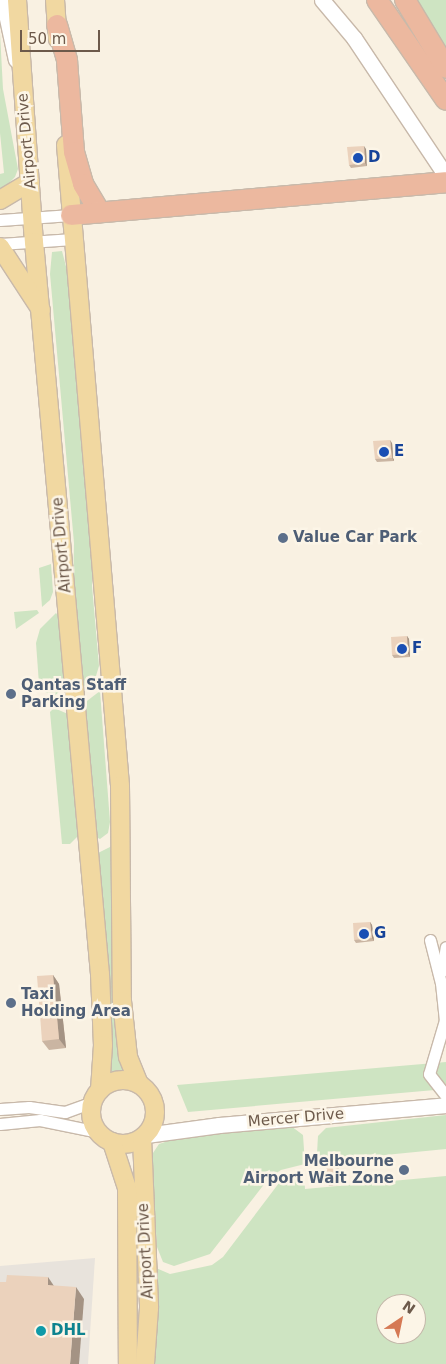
<!DOCTYPE html>
<html>
<head>
<meta charset="utf-8">
<style>
	body { margin:0 }
	#map { position:relative; width:446px; height:1364px; overflow:hidden; background:#f9f1e2; font-family:"DejaVu Sans",sans-serif }
	div>[style] { position:absolute }
	.industrial>* { inset:0; background:#e8e3dc }
	.green>* { inset:0; background:#cee4c2 }
	.roads { filter:drop-shadow(1px 0 #c8b9aa) drop-shadow(-1px 0 #c8b9aa) drop-shadow(0 1px #c8b9aa) drop-shadow(0 -1px #c8b9aa) }
	.street>* { height:11px; margin:-5.5px; padding:0 5.5px; transform-origin:5.5px; border-radius:5.5px; background:#fff }
	.secondary>* { height:15px; margin:-7.5px; padding:0 7.5px; transform-origin:7.5px; border-radius:7.5px; background:#fff }
	.primary>* { height:18px; margin:-9px; padding:0 9px; transform-origin:9px; border-radius:9px; background:#f1d8a1 }
	.primary>.ring { margin:-9px; padding:0; box-sizing:content-box; background:none; border:18px solid #f1d8a1; border-radius:50% }
	.highway>* { height:20px; margin:-10px; padding:0 10px; transform-origin:10px; border-radius:10px; background:#ecb89f }
	.wall>* { inset:0; background:#cab5a2 }
	.shaded-wall>* { inset:0; background:#a49384 }
	.building>* { inset:0; background:#ebd2bc }
	.dots>* { width:14px; height:14px; translate:-50% -50%; box-sizing:border-box; border:2px solid #fcf5e7; border-radius:50% }
	span { translate:-50% -50%; white-space:nowrap; text-align:center; line-height:1.15; -webkit-text-stroke:5px #fcf5e7; paint-order:stroke }
	.street-label { font-size:15px; color:#6d5a4b }
	.transit-label { font-size:15px; color:#164399; font-weight:700 }
	.left { translate:0 -50%; text-align:left }
	.service-label { font-size:15px; color:#4e5e75; font-weight:700 }
	.right { translate:-100% -50%; text-align:right }
	.culture-label { font-size:15px; color:#0d838f; font-weight:700 }
	.north { position:absolute; left:376px; top:1294px; width:50px; height:50px; box-sizing:border-box; background:#fcf5e7; border:1px solid #c3b7a9; border-radius:50%; rotate:34deg; font-size:14px; font-weight:700; line-height:20px; text-align:center; color:#6d5a4b }
	.north::after { content:''; display:block; margin:auto; width:18px; height:22px; background:#d57954; clip-path:polygon(50% 0,100% 100%,50% 72%,0 100%) }
	.scale { position:absolute; left:20px; top:30px; width:80px; height:22px; box-sizing:border-box; border:2px solid #6d5a4b; border-top:0; padding-left:6px; font-size:15px; line-height:18px; white-space:nowrap; color:#6d5a4b; -webkit-text-stroke:4px #fcf5e7; paint-order:stroke }
</style>
</head>
<body>
<div id="map">
	<div class="industrial">
		<div style="clip-path:polygon(95px 1258px,88px 1364px,0 1364px,0 1266px)"></div>
	</div>
	<div class="green">
		<div style="clip-path:polygon(414px 0,446px 0,446px 52px)"></div>
		<div style="clip-path:polygon(0 33px,3px 89px,18px 169px,15px 177px,5px 187px,8px 192px,0 195px,0 174px,4px 173px,0 133px)"></div>
		<div style="clip-path:polygon(62px 251px,69px 278px,93px 556px,92px 586px,99px 666px,96px 676px,86px 687px,80px 683px,73px 601px,74px 543px,50px 274px,52px 252px)"></div>
		<div style="clip-path:polygon(51px 564px,53px 592px,50px 600px,42px 607px,39px 568px)"></div>
		<div style="clip-path:polygon(37px 610px,39px 613px,16px 629px,14px 612px)"></div>
		<div style="clip-path:polygon(56px 613px,63px 622px,67px 686px,54px 696px,43px 691px,39px 684px,36px 643px,40px 629px)"></div>
		<div style="clip-path:polygon(100px 691px,110px 822px,108px 833px,100px 839px,94px 836px,83px 704px)"></div>
		<div style="clip-path:polygon(54px 708px,68px 714px,80px 834px,70px 844px,62px 844px,50px 712px)"></div>
		<div style="clip-path:polygon(112px 846px,125px 1070px,124px 1072px,109px 1071px,98px 853px)"></div>
		<div style="clip-path:polygon(446px 1062px,446px 1089px,188px 1112px,177px 1085px)"></div>
		<div style="clip-path:polygon(446px 1115px,446px 1149px,324px 1161px,317px 1153px,318px 1136px,326px 1128px)"></div>
		<div style="clip-path:polygon(291px 1126px,303px 1135px,305px 1164px,281px 1170px,269px 1178px,210px 1254px,174px 1266px,163px 1262px,157px 1247px,151px 1156px,159px 1144px,186px 1135px)"></div>
		<div style="clip-path:polygon(evenodd,304px 1173px,305px 1189px,446px 1176px,446px 1364px,152px 1364px,156px 1268px,170px 1274px,212px 1265px,223px 1257px,279px 1183px,304px 1173px,386px 1304px,416px 1304px,416px 1334px,386px 1334px,386px 1304px)"></div>
	</div>
	<div class="roads">
		<div class="street">
			<div style="left:0;top:220px;width:71px;rotate:-4deg"></div>
			<div style="left:0;top:244px;width:73px;rotate:-3.9deg"></div>
			<div style="left:430px;top:940px;width:44px;rotate:75.7deg"></div>
			<div style="left:441px;top:983px;width:37px;rotate:84deg"></div>
			<div style="left:445px;top:1020px;width:56px;rotate:106.5deg"></div>
			<div style="left:429px;top:1074px;width:28px;rotate:52deg"></div>
			<div style="left:442px;top:971px;width:24px;rotate:-81deg"></div>
			<div style="left:0;top:1109px;width:29px;rotate:-4deg"></div>
			<div style="left:29px;top:1107px;width:36px;rotate:8deg"></div>
			<div style="left:65px;top:1112px;width:29px;rotate:-20deg"></div>
			<div style="left:0;top:1124px;width:40px;rotate:-5.7deg"></div>
			<div style="left:40px;top:1120px;width:59px;rotate:11.7deg"></div>
		</div>
		<div class="secondary">
			<div style="left:3px;top:0;width:61px;rotate:77.8deg"></div>
			<div style="left:322px;top:0;width:50px;rotate:49.9deg"></div>
			<div style="left:354px;top:38px;width:166px;rotate:56.3deg"></div>
			<div style="left:146px;top:1135px;width:74px;rotate:-7.8deg"></div>
			<div style="left:219px;top:1125px;width:228px;rotate:-5deg"></div>
		</div>
		<div class="primary">
			<div style="left:17px;top:0;width:243px;rotate:86deg"></div>
			<div style="left:34px;top:242px;width:735px;rotate:84.85deg"></div>
			<div style="left:100px;top:974px;width:71px;rotate:87.6deg"></div>
			<div style="left:103px;top:1045px;width:45px;rotate:93.8deg"></div>
			<div style="left:55px;top:0;width:39px;rotate:86deg"></div>
			<div style="left:66px;top:145px;width:643px;rotate:85.18deg"></div>
			<div style="left:120px;top:786px;width:215px;rotate:89.5deg"></div>
			<div style="left:122px;top:1001px;width:56px;rotate:83.9deg"></div>
			<div style="left:128px;top:1057px;width:29px;rotate:68deg"></div>
			<div style="left:0;top:200px;width:35px;rotate:-31deg"></div>
			<div style="left:0;top:247px;width:75px;rotate:56.9deg"></div>
			<div class="ring" style="left:91px;top:1080px;width:46px;height:46px"></div>
			<div style="left:142px;top:1138px;width:170px;rotate:87.6deg"></div>
			<div style="left:149px;top:1308px;width:56px;rotate:94.1deg"></div>
			<div style="left:112px;top:1142px;width:48px;rotate:71.9deg"></div>
			<div style="left:127px;top:1188px;width:176px;rotate:89.7deg"></div>
		</div>
		<div class="highway">
			<div style="left:377px;top:0;width:121px;rotate:55.4deg"></div>
			<div style="left:405px;top:0;width:79px;rotate:58.9deg"></div>
			<div style="left:57px;top:25px;width:37px;rotate:74deg"></div>
			<div style="left:67px;top:61px;width:91px;rotate:85.6deg"></div>
			<div style="left:74px;top:152px;width:33px;rotate:74deg"></div>
			<div style="left:83px;top:184px;width:33px;rotate:59deg"></div>
			<div style="left:71px;top:215px;width:376px;rotate:-5deg"></div>
		</div>
	</div>
	<div class="wall">
		<div style="clip-path:polygon(366px 149px,367px 166px,351px 168px,349px 165px)"></div>
		<div style="clip-path:polygon(392px 443px,394px 461px,377px 462px,375px 459px)"></div>
		<div style="clip-path:polygon(407px 636px,409px 639px,410px 657px,394px 658px,392px 655px)"></div>
		<div style="clip-path:polygon(370px 922px,372px 925px,374px 941px,356px 943px,354px 940px)"></div>
		<div style="clip-path:polygon(53px 975px,59px 984px,66px 1048px,49px 1050px,42px 1041px)"></div>
		<div style="clip-path:polygon(338px 1160px,340px 1185px,329px 1186px,327px 1182px)"></div>
	</div>
	<div class="shaded-wall">
		<div style="clip-path:polygon(364px 146px,366px 149px,367px 166px,365px 163px)"></div>
		<div style="clip-path:polygon(390px 440px,392px 443px,394px 461px,392px 458px)"></div>
		<div style="clip-path:polygon(407px 636px,409px 639px,410px 657px,408px 654px)"></div>
		<div style="clip-path:polygon(370px 922px,372px 925px,374px 941px,372px 938px)"></div>
		<div style="clip-path:polygon(53px 975px,59px 984px,66px 1048px,59px 1039px)"></div>
		<div style="clip-path:polygon(335px 1157px,338px 1160px,340px 1185px,338px 1181px)"></div>
		<div style="clip-path:polygon(48px 1277px,56px 1289px,48px 1285px)"></div>
		<div style="clip-path:polygon(76px 1287px,84px 1299px,79px 1364px,70px 1364px)"></div>
	</div>
	<div class="building">
		<div style="clip-path:polygon(364px 146px,365px 163px,349px 165px,347px 147px)"></div>
		<div style="clip-path:polygon(390px 440px,392px 458px,375px 459px,373px 441px)"></div>
		<div style="clip-path:polygon(407px 636px,408px 654px,392px 655px,391px 637px)"></div>
		<div style="clip-path:polygon(370px 922px,372px 938px,354px 940px,353px 923px)"></div>
		<div style="clip-path:polygon(53px 975px,59px 1039px,42px 1041px,37px 976px)"></div>
		<div style="clip-path:polygon(335px 1157px,338px 1181px,327px 1182px,325px 1158px)"></div>
		<div style="clip-path:polygon(7px 1275px,48px 1277px,48px 1285px,76px 1287px,70px 1364px,0 1364px,0 1282px,6px 1282px)"></div>
	</div>
	<div class="dots">
		<div style="left:358px;top:158px;background:#1a4fb4"></div>
		<div style="left:384px;top:452px;background:#1a4fb4"></div>
		<div style="left:283px;top:538px;background:#5c6f8a"></div>
		<div style="left:402px;top:649px;background:#1a4fb4"></div>
		<div style="left:11px;top:694px;background:#5c6f8a"></div>
		<div style="left:364px;top:934px;background:#1a4fb4"></div>
		<div style="left:11px;top:1003px;background:#5c6f8a"></div>
		<div style="left:404px;top:1170px;background:#5c6f8a"></div>
		<div style="left:41px;top:1331px;background:#0f9aa8"></div>
	</div>
	<div class="street-label">
		<span style="left:27px;top:141px;rotate:-95deg">Airport Drive</span>
		<span style="left:62px;top:545px;rotate:-95deg">Airport Drive</span>
		<span style="left:296px;top:1118px;rotate:-5deg">Mercer Drive</span>
		<span style="left:146px;top:1251px;rotate:-93deg">Airport Drive</span>
	</div>
	<div class="transit-label">
		<span class="left" style="left:368px;top:158px">D</span>
		<span class="left" style="left:394px;top:452px">E</span>
		<span class="left" style="left:412px;top:649px">F</span>
		<span class="left" style="left:374px;top:934px">G</span>
	</div>
	<div class="service-label">
		<span class="left" style="left:293px;top:538px">Value Car Park</span>
		<span class="left" style="left:21px;top:694px">Qantas Staff<br>Parking</span>
		<span class="left" style="left:21px;top:1003px">Taxi<br>Holding Area</span>
		<span class="right" style="left:394px;top:1170px">Melbourne<br>Airport Wait Zone</span>
	</div>
	<div class="culture-label">
		<span class="left" style="left:51px;top:1331px">DHL</span>
	</div>
	<div class="north">N</div>
	<div class="scale">50 m</div>
</div>
</body>
</html>
